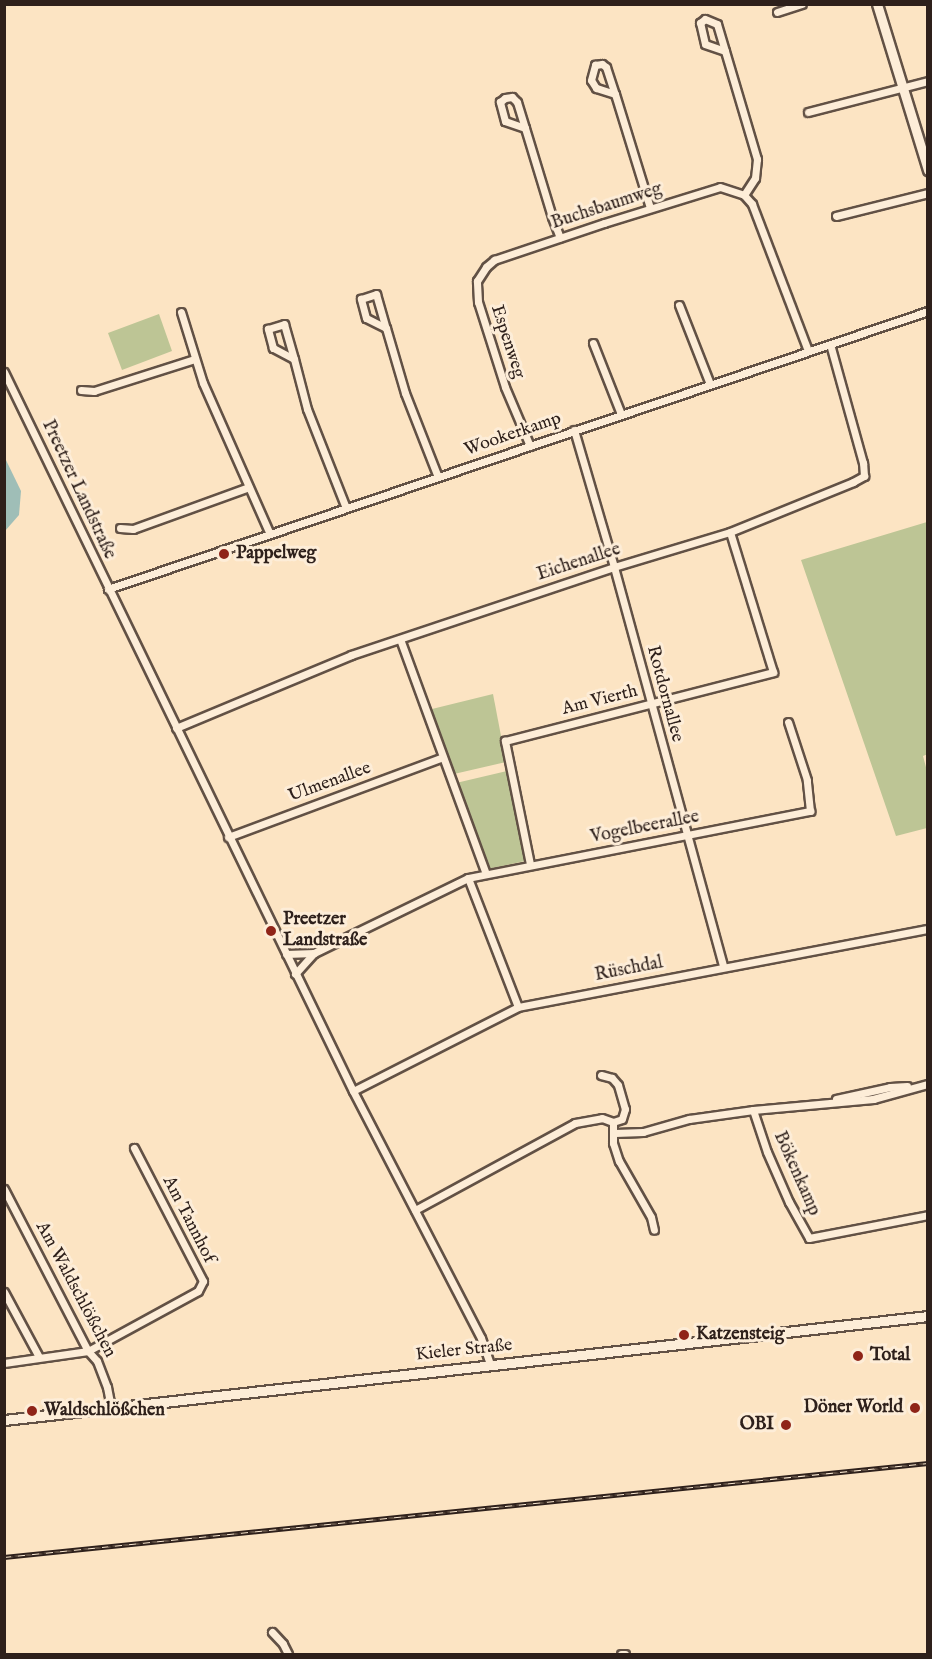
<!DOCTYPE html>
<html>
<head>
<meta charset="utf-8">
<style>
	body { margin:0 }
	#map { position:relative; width:932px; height:1659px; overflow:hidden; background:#fce4c3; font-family:"IM FELL English",serif }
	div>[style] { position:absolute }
	.green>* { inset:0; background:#bdc595 }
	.water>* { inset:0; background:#9fbeb7 }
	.roads { filter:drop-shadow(2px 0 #625145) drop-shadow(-2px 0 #625145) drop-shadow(0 2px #625145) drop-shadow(0 -2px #625145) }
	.street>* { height:7px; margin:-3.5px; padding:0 3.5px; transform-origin:3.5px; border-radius:3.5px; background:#fdedd8 }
	.secondary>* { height:9px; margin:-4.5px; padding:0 4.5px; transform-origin:4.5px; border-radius:4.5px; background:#fdedd8 }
	.rail>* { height:4.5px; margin-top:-2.25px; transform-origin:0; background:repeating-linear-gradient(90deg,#fdedd8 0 7px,#2e201b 0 14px); box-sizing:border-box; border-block:2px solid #2e201b }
	.dots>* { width:16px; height:16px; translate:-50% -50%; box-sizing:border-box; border:3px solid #fdedd8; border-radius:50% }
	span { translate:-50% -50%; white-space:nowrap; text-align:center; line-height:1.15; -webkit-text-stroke:6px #fdedd8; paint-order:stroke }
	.street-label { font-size:18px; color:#2e201b }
	.poi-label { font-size:18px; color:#2e201b; font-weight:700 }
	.left { translate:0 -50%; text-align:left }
	.right { translate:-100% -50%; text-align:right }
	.frame { position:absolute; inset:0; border:6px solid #2e201b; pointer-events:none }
</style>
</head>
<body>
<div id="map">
	<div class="green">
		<div style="clip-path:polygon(159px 314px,172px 351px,122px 370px,108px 333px)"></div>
		<div style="clip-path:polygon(927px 522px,928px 754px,923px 756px,927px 771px,927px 828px,896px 836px,801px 560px)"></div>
		<div style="clip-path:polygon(493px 694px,506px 762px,454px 774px,432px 709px)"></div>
		<div style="clip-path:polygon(507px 771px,525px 861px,488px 869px,456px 783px)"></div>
	</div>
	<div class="water">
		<div style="clip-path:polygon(4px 456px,21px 491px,19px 515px,5px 531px)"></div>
	</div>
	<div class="roads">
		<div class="street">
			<div style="left:777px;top:12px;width:26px;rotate:-18deg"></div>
			<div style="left:725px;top:51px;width:21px;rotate:-161deg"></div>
			<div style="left:705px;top:44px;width:22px;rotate:-103deg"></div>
			<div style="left:700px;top:23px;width:6px;rotate:-39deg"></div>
			<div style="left:705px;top:19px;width:13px;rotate:23deg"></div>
			<div style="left:717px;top:24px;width:141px;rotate:73.5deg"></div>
			<div style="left:757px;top:159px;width:19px;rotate:96deg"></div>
			<div style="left:755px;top:178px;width:20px;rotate:123deg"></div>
			<div style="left:615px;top:94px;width:20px;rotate:-162deg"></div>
			<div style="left:596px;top:88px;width:9px;rotate:-122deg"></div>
			<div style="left:591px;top:80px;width:16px;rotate:-75deg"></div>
			<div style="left:595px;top:65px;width:7px;rotate:-8deg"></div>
			<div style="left:602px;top:64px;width:5px;rotate:37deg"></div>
			<div style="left:606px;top:67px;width:28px;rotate:72deg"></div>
			<div style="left:615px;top:94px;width:119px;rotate:72.9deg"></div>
			<div style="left:808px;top:112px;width:124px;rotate:-14.5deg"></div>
			<div style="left:525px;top:128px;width:21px;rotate:-161deg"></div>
			<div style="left:505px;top:121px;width:20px;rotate:-105deg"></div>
			<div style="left:500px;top:102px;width:6px;rotate:-39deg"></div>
			<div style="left:505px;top:98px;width:7px;rotate:-8deg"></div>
			<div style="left:512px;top:97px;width:7px;rotate:45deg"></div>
			<div style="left:517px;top:102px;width:27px;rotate:73deg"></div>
			<div style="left:525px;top:128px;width:93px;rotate:73.1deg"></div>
			<div style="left:552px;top:217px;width:22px;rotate:69deg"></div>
			<div style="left:836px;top:216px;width:95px;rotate:-14deg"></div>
			<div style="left:679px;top:305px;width:85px;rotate:68.6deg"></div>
			<div style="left:181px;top:312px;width:74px;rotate:72.8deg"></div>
			<div style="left:203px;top:383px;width:165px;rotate:66.1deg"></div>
			<div style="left:386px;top:328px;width:22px;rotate:-153deg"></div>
			<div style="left:366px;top:318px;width:20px;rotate:-105deg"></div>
			<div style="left:361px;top:299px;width:16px;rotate:-18deg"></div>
			<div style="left:376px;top:294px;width:35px;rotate:74deg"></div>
			<div style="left:386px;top:328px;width:68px;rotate:73.7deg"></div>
			<div style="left:405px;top:393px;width:90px;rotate:68.6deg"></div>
			<div style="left:593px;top:343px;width:76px;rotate:68.5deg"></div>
			<div style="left:294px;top:359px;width:24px;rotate:-152deg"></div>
			<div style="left:273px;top:348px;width:20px;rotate:-105deg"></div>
			<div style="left:268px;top:329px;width:17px;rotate:-17deg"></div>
			<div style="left:284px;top:324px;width:36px;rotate:74deg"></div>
			<div style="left:294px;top:359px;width:52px;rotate:75.4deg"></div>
			<div style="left:307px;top:409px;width:106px;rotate:68.5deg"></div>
			<div style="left:4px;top:372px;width:799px;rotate:64.11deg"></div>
			<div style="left:353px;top:1091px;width:278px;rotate:62.6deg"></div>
			<div style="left:481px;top:1338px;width:28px;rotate:71deg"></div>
			<div style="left:81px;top:390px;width:13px;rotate:4deg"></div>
			<div style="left:94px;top:391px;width:106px;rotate:-17.6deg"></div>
			<div style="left:574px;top:430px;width:143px;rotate:73.7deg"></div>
			<div style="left:614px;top:567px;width:414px;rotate:74.7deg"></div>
			<div style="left:530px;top:446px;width:64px;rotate:-113deg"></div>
			<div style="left:505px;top:387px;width:89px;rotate:-107.6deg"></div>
			<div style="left:478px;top:302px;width:21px;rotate:-93deg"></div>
			<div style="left:477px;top:281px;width:17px;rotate:-57deg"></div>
			<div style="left:486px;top:267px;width:11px;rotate:-41deg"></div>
			<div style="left:494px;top:260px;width:116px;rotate:-18.6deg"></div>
			<div style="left:604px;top:223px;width:121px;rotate:-17.2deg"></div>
			<div style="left:720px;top:187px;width:25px;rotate:18deg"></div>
			<div style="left:744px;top:195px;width:12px;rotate:48deg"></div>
			<div style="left:752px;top:204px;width:157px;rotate:69.1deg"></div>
			<div style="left:120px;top:528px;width:13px;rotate:4deg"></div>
			<div style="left:133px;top:529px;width:123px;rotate:-19.9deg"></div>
			<div style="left:108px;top:589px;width:866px;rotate:-18.73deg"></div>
			<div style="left:400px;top:639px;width:250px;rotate:69.9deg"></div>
			<div style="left:176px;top:728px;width:190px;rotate:-22.6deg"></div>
			<div style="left:351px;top:655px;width:277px;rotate:-18.5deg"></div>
			<div style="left:614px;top:567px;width:121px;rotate:-16.8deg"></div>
			<div style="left:730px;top:532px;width:133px;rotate:-22.1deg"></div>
			<div style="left:853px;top:482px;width:13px;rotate:-29deg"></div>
			<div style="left:864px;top:476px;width:13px;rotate:-94deg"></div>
			<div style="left:863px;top:463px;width:123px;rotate:-105.5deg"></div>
			<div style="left:228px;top:837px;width:229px;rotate:-20.4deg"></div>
			<div style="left:530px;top:864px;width:126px;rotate:-101.5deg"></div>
			<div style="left:505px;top:741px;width:277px;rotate:-14.4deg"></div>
			<div style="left:773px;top:672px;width:146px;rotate:-107.1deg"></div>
			<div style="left:468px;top:878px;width:138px;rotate:68.8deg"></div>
			<div style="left:286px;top:954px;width:28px;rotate:-2deg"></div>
			<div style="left:295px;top:974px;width:28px;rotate:-48deg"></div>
			<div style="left:314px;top:953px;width:171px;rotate:-26deg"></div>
			<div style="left:468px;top:878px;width:349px;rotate:-11.1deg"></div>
			<div style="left:810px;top:811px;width:31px;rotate:-96deg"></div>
			<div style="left:807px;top:780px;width:61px;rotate:-108.1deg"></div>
			<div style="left:601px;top:1075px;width:11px;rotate:15deg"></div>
			<div style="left:612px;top:1078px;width:9px;rotate:49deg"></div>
			<div style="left:618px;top:1085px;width:25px;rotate:74deg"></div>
			<div style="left:625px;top:1109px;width:10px;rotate:107deg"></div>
			<div style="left:353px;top:1091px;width:185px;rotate:-27deg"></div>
			<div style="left:518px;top:1007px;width:417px;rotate:-10.8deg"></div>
			<div style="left:836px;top:1099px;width:55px;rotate:-12.5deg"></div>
			<div style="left:890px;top:1087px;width:17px;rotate:-3deg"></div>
			<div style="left:753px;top:1110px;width:44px;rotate:71.6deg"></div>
			<div style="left:767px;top:1152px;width:55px;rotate:66.3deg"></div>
			<div style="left:789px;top:1202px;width:41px;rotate:60.9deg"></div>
			<div style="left:809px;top:1238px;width:121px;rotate:-10.9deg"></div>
			<div style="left:613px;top:1122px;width:21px;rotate:90deg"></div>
			<div style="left:613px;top:1143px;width:19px;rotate:72deg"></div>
			<div style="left:619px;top:1161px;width:64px;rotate:60.3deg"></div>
			<div style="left:651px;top:1217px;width:13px;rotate:77deg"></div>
			<div style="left:615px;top:1133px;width:28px;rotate:-2deg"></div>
			<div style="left:643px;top:1132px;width:48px;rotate:-15.8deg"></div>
			<div style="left:689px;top:1119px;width:65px;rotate:-8deg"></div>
			<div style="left:753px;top:1110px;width:121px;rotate:-5.2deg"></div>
			<div style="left:873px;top:1099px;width:57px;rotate:-15.3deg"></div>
			<div style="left:4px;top:1189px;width:182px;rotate:62.6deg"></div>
			<div style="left:88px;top:1351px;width:13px;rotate:48deg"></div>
			<div style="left:97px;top:1361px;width:28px;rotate:69deg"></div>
			<div style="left:107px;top:1387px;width:21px;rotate:79deg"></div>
			<div style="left:415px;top:1210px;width:182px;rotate:-28.5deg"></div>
			<div style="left:575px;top:1123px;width:27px;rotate:-10deg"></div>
			<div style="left:602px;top:1118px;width:12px;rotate:20deg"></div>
			<div style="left:613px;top:1122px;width:9px;rotate:-18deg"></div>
			<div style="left:4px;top:1292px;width:74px;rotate:61.7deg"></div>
			<div style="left:4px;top:1363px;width:85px;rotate:-8.1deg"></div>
			<div style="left:88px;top:1351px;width:125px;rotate:-28.6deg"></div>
			<div style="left:198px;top:1291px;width:11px;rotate:-63deg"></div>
			<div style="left:203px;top:1281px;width:150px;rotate:-117.4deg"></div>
			<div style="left:272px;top:1632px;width:16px;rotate:47deg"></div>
			<div style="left:283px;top:1644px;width:11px;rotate:63deg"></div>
			<div style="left:621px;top:1654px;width:4px"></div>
		</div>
		<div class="secondary">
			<div style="left:877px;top:4px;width:174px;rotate:72.9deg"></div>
			<div style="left:4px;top:1420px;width:930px;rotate:-6.42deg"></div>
		</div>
	</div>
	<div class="rail">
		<div style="left:4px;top:1557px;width:929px;rotate:-5.81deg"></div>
	</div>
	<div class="dots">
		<div style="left:224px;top:554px;background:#8f2418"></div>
		<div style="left:271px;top:931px;background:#8f2418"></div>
		<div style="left:684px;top:1335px;background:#8f2418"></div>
		<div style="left:858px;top:1356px;background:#8f2418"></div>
		<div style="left:915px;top:1408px;background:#8f2418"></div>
		<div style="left:32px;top:1411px;background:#8f2418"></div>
		<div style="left:786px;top:1425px;background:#8f2418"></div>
	</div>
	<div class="street-label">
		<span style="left:607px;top:207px;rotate:-18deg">Buchsbaumweg</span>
		<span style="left:507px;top:342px;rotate:72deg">Espenweg</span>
		<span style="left:513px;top:435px;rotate:-19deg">Wookerkamp</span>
		<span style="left:78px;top:490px;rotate:65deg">Preetzer Landstraße</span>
		<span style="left:579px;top:563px;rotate:-18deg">Eichenallee</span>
		<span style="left:664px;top:694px;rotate:75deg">Rotdornallee</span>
		<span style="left:600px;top:701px;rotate:-14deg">Am Vierth</span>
		<span style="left:330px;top:783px;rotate:-20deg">Ulmenallee</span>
		<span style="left:645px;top:828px;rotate:-11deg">Vogelbeerallee</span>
		<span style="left:629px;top:970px;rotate:-11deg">Rüschdal</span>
		<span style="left:796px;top:1174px;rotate:66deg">Bökenkamp</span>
		<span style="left:188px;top:1220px;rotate:63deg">Am Tannhof</span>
		<span style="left:75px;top:1290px;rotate:62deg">Am Waldschlößchen</span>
		<span style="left:464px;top:1351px;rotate:-6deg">Kieler Straße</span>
	</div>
	<div class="poi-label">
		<span class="left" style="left:236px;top:554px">Pappelweg</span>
		<span class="left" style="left:283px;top:931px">Preetzer<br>Landstraße</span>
		<span class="left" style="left:696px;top:1335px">Katzensteig</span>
		<span class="left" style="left:870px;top:1356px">Total</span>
		<span class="right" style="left:903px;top:1408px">Döner World</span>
		<span class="left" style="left:44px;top:1411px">Waldschlößchen</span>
		<span class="right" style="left:774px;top:1425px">OBI</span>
	</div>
	<div class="frame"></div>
</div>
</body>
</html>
